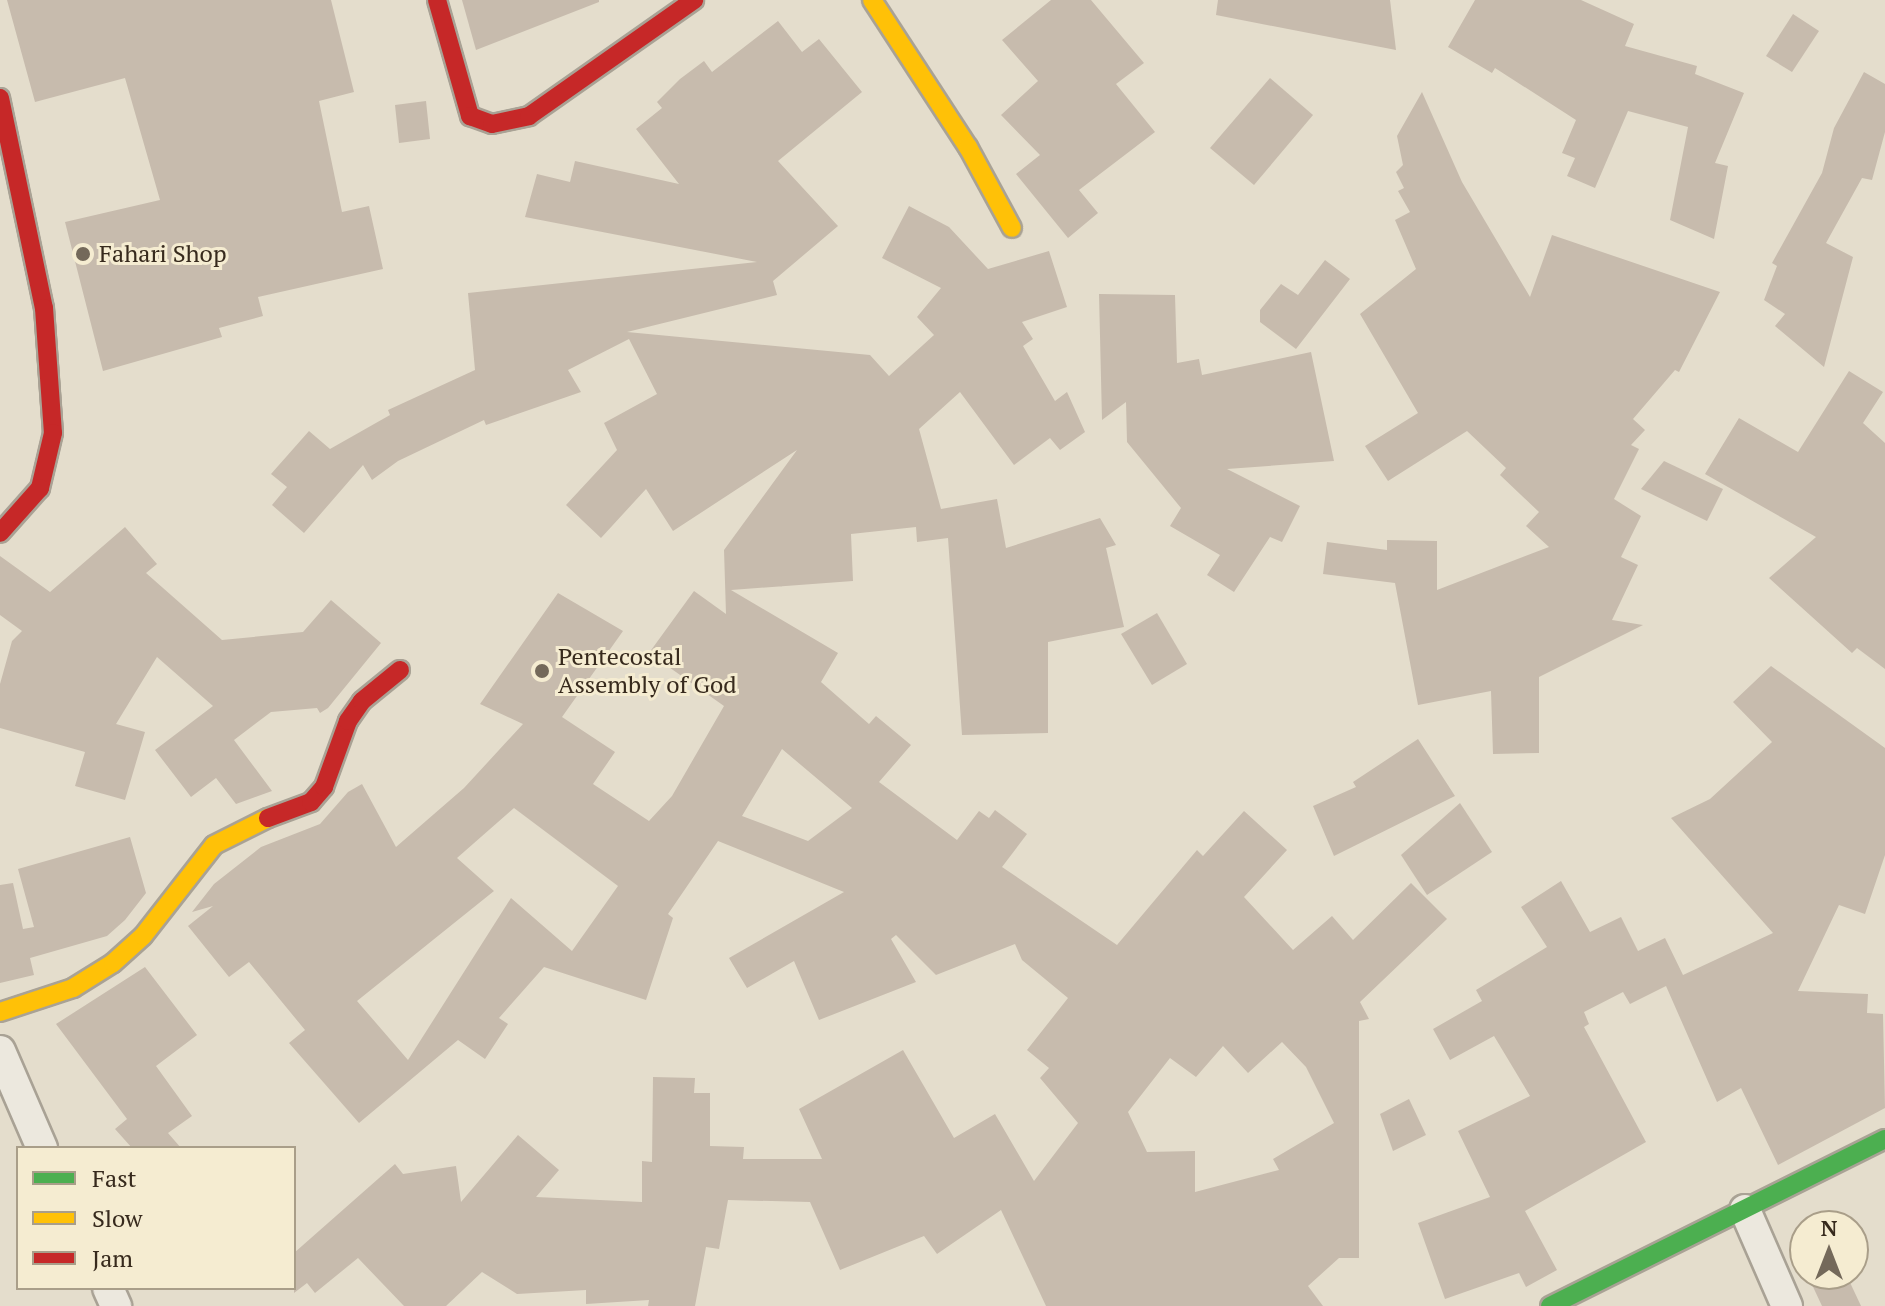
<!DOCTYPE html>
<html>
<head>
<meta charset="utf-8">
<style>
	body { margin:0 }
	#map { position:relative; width:1885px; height:1306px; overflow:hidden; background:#e4ddcc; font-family:"PT Serif",serif }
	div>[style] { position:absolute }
	.building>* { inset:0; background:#c7bbad }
	.roads { filter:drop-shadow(2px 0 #a9a295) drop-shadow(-2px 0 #a9a295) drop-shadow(0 2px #a9a295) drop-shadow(0 -2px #a9a295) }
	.street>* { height:30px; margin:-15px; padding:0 15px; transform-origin:15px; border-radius:15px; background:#ece8de }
	.fast>* { height:18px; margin:-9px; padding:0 9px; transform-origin:9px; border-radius:9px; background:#4caf50 }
	.slow>* { height:18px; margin:-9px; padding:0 9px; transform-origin:9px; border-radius:9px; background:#ffc107 }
	.jam>* { height:18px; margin:-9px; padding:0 9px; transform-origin:9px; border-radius:9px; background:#c62828 }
	.dots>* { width:22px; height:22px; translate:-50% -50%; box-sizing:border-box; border:4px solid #f5ecd1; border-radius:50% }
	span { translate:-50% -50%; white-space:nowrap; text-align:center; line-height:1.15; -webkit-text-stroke:6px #f5ecd1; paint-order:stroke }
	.poi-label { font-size:24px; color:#372a1d }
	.left { translate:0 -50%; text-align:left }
	.legend { position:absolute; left:16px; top:1146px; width:280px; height:144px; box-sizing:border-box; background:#f5ecd1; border:2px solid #a99e89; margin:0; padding:10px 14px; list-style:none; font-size:24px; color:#372a1d }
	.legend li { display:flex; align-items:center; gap:16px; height:40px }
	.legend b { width:40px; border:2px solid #a99e89 }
	.north { position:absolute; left:1789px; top:1210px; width:80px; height:80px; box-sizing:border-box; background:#f5ecd1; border:2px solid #a99e89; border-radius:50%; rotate:0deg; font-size:22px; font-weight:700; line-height:32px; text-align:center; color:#372a1d }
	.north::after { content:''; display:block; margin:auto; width:28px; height:36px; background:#74695a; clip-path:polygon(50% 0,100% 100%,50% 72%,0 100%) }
</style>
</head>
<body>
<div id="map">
	<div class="building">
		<div style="clip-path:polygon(7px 0,331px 0,354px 92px,319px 101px,342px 212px,369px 206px,383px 269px,258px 297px,263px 316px,219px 328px,222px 337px,103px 371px,65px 222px,160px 200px,125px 78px,35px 102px)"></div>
		<div style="clip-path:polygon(462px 0,599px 0,599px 2px,476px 50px)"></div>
		<div style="clip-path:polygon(1051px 0,1091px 0,1144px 63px,1116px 84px,1155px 132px,1079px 190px,1098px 213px,1068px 238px,1016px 174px,1040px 155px,1001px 115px,1038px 81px,1002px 40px)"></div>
		<div style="clip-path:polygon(1218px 0,1390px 0,1396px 50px,1216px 15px)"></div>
		<div style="clip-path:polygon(1475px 0,1581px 0,1634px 24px,1625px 46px,1697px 66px,1695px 74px,1744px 93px,1715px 163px,1728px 166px,1714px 239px,1670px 220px,1688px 127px,1628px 111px,1595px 188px,1567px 176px,1575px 158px,1562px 153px,1576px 120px,1495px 68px,1492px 73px,1448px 47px)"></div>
		<div style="clip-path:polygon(1793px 14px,1819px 31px,1792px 72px,1766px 56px)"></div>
		<div style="clip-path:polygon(evenodd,778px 21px,802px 52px,819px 39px,862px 92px,778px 161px,838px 226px,773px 281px,777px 295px,627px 332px,870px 355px,889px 376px,934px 335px,917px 317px,941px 288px,882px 258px,909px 206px,949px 227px,988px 269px,1049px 251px,1067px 307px,1022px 322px,1033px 339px,1023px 346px,1055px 401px,1067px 392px,1085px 432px,1060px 450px,1050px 438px,1014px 465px,960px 392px,919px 429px,941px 509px,997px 499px,1006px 548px,1100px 518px,1116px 545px,1106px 548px,1124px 627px,1048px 642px,1048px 733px,962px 735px,948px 538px,917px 542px,916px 527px,851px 534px,853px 581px,731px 590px,838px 653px,821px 682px,869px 724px,876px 716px,911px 745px,879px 782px,957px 840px,979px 811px,989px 818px,995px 810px,1027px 834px,1002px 867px,1117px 945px,1197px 850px,1203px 856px,1244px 811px,1287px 850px,1244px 897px,1293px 950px,1332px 916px,1353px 940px,1411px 883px,1447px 919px,1360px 1002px,1369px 1019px,1359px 1021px,1359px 1258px,1339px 1258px,1308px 1286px,1323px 1306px,1046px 1306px,1001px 1210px,937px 1254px,924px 1236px,840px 1270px,810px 1202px,728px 1200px,719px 1249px,706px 1247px,695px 1306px,648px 1306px,649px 1300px,586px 1304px,586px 1290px,517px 1294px,482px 1272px,446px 1306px,404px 1306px,358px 1258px,315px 1293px,307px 1283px,294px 1293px,294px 1253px,395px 1164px,403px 1174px,456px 1166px,461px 1202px,518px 1135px,559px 1170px,536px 1197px,642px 1202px,642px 1161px,652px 1162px,653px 1077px,695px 1078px,694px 1093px,710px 1093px,710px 1146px,744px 1147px,743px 1159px,822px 1159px,799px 1109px,903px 1050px,954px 1138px,995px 1114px,1034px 1181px,1078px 1123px,1040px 1078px,1049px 1068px,1027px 1050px,1068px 998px,1022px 960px,1015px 944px,936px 975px,896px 935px,891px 939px,916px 982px,819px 1020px,794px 961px,747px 988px,729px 958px,844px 892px,718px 841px,668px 914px,673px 918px,646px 1000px,544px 967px,499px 1018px,508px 1024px,485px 1059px,458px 1040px,359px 1123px,289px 1043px,305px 1030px,249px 962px,229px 977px,188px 926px,213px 906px,192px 912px,214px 884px,261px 847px,320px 824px,348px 792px,362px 784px,396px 847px,464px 788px,523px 724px,480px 704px,558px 593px,623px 631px,562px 717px,615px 752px,593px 784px,649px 821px,672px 796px,724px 706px,649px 653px,694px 591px,726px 614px,724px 550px,797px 450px,673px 531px,646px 489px,601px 538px,566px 505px,617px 450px,604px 423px,657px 394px,629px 339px,568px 370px,581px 392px,486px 425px,484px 420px,398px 461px,372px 480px,363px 465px,304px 533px,272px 505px,287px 487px,271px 474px,309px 431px,330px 449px,390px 415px,388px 410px,475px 370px,468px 293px,757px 262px,525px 217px,537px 174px,570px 182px,575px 161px,679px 184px,636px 129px,662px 108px,657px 102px,680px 79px,704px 61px,712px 72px,778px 21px,782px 749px,852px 808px,808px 841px,742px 816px,782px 749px,778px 21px,514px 808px,618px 886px,572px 951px,511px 898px,408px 1060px,357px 1001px,494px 891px,457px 858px,514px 808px,778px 21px,1282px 1042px,1306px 1067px,1334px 1123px,1273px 1159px,1279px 1170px,1195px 1192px,1195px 1151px,1147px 1152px,1128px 1112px,1170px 1058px,1196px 1077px,1223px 1046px,1248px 1073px,1282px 1042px)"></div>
		<div style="clip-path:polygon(1864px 72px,1885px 84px,1885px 132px,1872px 180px,1862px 178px,1826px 243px,1853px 257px,1824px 367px,1775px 326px,1785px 314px,1764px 300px,1777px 266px,1772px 263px,1822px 173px,1834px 128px)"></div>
		<div style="clip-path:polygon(1270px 78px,1313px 115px,1254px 185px,1210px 148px)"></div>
		<div style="clip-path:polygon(1422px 92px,1462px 182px,1530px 297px,1552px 235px,1720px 292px,1679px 372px,1675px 370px,1633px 419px,1645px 430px,1631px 445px,1639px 449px,1614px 499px,1641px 516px,1621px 557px,1638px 565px,1612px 620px,1643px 625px,1539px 677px,1539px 753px,1493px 754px,1491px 691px,1418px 705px,1395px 583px,1323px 574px,1327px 542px,1387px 550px,1387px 540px,1437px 541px,1437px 590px,1549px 547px,1526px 526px,1539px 512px,1500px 475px,1506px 468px,1467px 431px,1388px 481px,1365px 446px,1418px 413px,1360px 314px,1416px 269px,1395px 220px,1410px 212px,1398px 191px,1404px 188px,1396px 172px,1403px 165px,1397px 136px)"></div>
		<div style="clip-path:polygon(426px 101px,430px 139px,399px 143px,395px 105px)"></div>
		<div style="clip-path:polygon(1325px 260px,1350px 279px,1296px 349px,1260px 322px,1260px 310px,1281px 284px,1298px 295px)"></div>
		<div style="clip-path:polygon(1099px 294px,1175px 295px,1177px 363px,1199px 359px,1202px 375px,1311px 352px,1334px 461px,1227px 469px,1300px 506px,1282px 542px,1270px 537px,1234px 592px,1207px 575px,1220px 555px,1170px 526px,1181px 508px,1127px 442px,1126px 402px,1102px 420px)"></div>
		<div style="clip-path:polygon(1849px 371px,1883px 392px,1863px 423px,1885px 443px,1885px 669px,1857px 648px,1852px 653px,1769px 578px,1816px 537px,1705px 474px,1739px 418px,1798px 452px)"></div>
		<div style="clip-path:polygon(1664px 461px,1723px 489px,1707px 521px,1641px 489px)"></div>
		<div style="clip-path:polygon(125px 527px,157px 564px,146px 573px,222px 640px,303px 632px,331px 600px,381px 643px,328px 708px,320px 713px,317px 708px,271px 712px,234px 740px,272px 791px,236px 804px,216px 778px,191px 797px,155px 750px,213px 706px,157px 657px,116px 724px,145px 732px,125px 800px,75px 786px,85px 752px,0 728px,0 684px,12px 641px,22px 631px,0 615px,0 556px,50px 592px)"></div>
		<div style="clip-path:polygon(1157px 613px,1187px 664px,1152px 685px,1121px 634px)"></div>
		<div style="clip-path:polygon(1771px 666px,1885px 748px,1885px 855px,1865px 914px,1839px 905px,1798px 991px,1868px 994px,1867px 1013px,1883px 1014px,1885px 1108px,1778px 1165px,1741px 1088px,1717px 1102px,1666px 986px,1630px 1004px,1623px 992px,1584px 1012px,1589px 1024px,1584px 1027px,1646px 1142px,1525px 1211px,1557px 1270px,1526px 1287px,1519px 1273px,1445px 1299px,1418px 1223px,1490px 1197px,1458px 1131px,1530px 1096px,1494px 1036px,1450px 1060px,1433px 1029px,1482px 1001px,1476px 990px,1547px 947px,1521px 907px,1561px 881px,1590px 932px,1621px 917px,1638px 951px,1665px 938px,1683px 975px,1773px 933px,1671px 818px,1710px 799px,1772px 742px,1733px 702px)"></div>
		<div style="clip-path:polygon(1418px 739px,1455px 796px,1334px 856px,1313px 806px,1356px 787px,1353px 782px)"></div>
		<div style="clip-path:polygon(1460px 803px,1492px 852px,1427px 895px,1401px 855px)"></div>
		<div style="clip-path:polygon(130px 837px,146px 893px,125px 920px,107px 936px,30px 958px,34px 975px,0 983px,0 885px,13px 883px,23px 929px,34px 927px,18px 869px)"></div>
		<div style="clip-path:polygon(145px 967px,197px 1035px,156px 1066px,192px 1116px,168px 1133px,181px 1148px,132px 1148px,115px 1129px,127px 1119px,56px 1024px)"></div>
		<div style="clip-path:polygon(1409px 1099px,1426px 1135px,1393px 1151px,1380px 1114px)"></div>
		<div style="clip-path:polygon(1807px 1274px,1846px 1274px,1861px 1306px,1822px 1306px)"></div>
	</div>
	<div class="roads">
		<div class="street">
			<div style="left:0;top:1051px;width:106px;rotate:66.6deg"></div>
			<div style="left:1745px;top:1210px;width:105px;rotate:66.4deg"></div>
			<div style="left:108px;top:1288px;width:20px;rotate:66deg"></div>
		</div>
		<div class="fast">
			<div style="left:1550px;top:1306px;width:374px;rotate:-26.5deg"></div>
		</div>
		<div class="slow">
			<div style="left:872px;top:0;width:176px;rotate:56.9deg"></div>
			<div style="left:968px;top:147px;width:92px;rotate:61.5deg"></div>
			<div style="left:0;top:1012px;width:77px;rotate:-18.2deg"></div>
			<div style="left:73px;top:988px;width:47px;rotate:-32deg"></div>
			<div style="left:113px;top:963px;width:40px;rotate:-42deg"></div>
			<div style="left:143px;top:936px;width:115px;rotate:-52deg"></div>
			<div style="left:214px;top:845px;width:60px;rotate:-26.6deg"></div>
		</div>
		<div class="jam">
			<div style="left:437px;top:0;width:121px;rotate:74.1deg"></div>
			<div style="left:470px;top:116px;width:23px;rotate:20deg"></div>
			<div style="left:492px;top:124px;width:38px;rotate:-12deg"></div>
			<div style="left:529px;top:116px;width:202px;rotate:-35.1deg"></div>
			<div style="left:0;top:98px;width:215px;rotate:78.2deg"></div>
			<div style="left:44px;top:308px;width:125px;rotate:85.9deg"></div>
			<div style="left:53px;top:433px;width:57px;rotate:103.3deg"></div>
			<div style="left:40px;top:488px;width:60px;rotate:131.6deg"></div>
			<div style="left:268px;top:818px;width:46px;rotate:-20.4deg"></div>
			<div style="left:311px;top:802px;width:20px;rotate:-49deg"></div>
			<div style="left:324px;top:787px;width:70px;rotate:-70deg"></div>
			<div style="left:348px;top:721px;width:24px;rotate:-55deg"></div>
			<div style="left:362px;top:701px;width:49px;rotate:-39.2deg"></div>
		</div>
	</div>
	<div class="dots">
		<div style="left:83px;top:254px;background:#74695a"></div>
		<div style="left:542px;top:671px;background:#74695a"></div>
	</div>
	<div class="poi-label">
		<span class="left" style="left:99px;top:254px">Fahari Shop</span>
		<span class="left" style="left:558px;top:671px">Pentecostal<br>Assembly of God</span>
	</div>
	<ul class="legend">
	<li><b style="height:10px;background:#4caf50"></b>Fast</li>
	<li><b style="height:10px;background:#ffc107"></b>Slow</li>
	<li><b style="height:10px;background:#c62828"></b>Jam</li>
	</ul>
	<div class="north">N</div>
</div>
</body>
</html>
